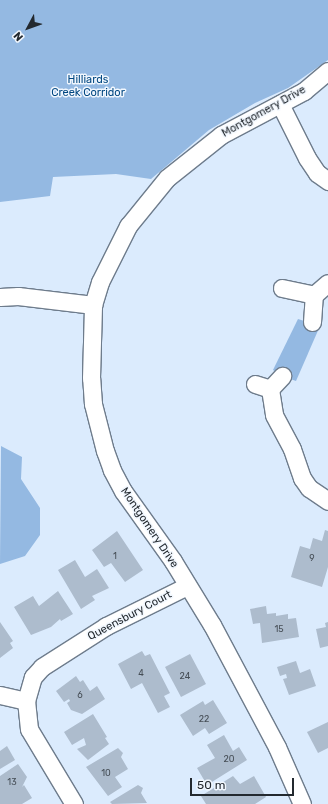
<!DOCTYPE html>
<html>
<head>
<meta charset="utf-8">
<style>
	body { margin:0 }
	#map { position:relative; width:328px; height:804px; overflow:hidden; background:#dbebfd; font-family:Rubik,sans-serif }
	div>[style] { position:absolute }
	.green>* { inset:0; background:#94b9e2 }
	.building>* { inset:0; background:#adbccd }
	.roads { filter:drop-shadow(1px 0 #6e7c8c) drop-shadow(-1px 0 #6e7c8c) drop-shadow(0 1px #6e7c8c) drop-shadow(0 -1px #6e7c8c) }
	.street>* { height:17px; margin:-8.5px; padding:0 8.5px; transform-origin:8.5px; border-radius:8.5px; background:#fff }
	span { translate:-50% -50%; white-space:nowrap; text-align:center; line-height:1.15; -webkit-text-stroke:3px #f1f7fe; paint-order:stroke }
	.number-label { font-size:9px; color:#464e56 }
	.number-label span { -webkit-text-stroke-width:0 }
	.park-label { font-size:11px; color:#004781 }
	.street-label { font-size:11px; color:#23292f }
	.north { position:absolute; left:8px; top:8px; width:40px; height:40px; -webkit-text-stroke:3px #f1f7fe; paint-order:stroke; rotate:229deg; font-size:11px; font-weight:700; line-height:16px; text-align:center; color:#23292f }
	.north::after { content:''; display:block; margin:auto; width:14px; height:18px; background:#23292f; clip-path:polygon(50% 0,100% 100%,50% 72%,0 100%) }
	.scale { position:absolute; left:190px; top:778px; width:104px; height:18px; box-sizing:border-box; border:2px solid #23292f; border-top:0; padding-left:5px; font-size:12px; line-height:14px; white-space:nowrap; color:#23292f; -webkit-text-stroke:3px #f1f7fe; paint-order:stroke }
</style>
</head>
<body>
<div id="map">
	<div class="green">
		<div style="clip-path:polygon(0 0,328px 0,328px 60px,288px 88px,255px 103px,209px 130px,151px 179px,116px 174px,53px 177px,50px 196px,0 202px)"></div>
		<div style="clip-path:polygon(298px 319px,320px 326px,296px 381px,282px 376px,273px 370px)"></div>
		<div style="clip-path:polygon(1px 446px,22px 457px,21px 479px,40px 508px,40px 535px,25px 556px,0 564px)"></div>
	</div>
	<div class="building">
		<div style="clip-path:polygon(325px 530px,328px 531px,328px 567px,322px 587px,291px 577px,300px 546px,310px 549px,313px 538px,322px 541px)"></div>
		<div style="clip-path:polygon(117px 531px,143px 570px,125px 582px,111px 563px,104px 567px,92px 550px)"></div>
		<div style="clip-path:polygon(75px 560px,85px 577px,97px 569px,109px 588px,92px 596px,95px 600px,81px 609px,58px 570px)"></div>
		<div style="clip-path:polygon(58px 591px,73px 614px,61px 621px,60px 619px,51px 627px,31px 635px,14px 607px,33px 596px,39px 606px)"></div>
		<div style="clip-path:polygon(266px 606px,267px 614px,276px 613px,276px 616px,288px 614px,288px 619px,296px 618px,299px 637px,262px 643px,260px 623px,253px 624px,250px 609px)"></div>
		<div style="clip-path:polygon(0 622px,13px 641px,10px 643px,13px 648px,0 658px)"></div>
		<div style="clip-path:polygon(328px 622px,328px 646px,320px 648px,316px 629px,326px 627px,325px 623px)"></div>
		<div style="clip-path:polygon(142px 651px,145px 656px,150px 654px,170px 693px,164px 696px,170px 707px,158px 713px,142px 683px,131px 689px,118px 664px)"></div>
		<div style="clip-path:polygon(190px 654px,206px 684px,181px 697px,165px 667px)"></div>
		<div style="clip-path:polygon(296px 661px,300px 673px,310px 669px,316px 686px,289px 695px,283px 679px,287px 678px,286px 674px,280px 676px,277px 667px)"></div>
		<div style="clip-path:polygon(76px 676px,80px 682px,83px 680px,90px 691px,97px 686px,105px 699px,82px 714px,71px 710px,67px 703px,70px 701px,69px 699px,64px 702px,56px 691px)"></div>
		<div style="clip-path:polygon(213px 700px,227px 723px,209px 734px,205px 728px,193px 736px,180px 715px,203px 701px,205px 705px)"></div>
		<div style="clip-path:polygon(93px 714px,107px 737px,105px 738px,109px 744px,88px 760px,77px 749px,86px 745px,84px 738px,72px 745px,64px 732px)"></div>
		<div style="clip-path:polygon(328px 722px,328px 748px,318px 753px,307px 732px)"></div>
		<div style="clip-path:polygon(224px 735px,233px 751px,239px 747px,247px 760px,207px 785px,197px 768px,215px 758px,207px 745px)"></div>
		<div style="clip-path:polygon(7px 746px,15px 760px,0 769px,0 751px)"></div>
		<div style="clip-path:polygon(118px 748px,123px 753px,121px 757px,128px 769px,115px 777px,122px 787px,108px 796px,86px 767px)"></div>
		<div style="clip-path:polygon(18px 764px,27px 777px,22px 787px,24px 785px,32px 798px,22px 804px,0 804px,0 776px)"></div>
		<div style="clip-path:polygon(233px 776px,240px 784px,254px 776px,266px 797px,255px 804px,206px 804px,201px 796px)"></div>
		<div style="clip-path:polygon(138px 785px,143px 788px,141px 793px,147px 803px,112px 804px,110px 802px)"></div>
	</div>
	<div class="roads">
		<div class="street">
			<div style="left:280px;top:104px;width:60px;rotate:63.4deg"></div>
			<div style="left:307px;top:158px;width:18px;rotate:56deg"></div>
			<div style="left:317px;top:173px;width:14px;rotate:36deg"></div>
			<div style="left:282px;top:288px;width:33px;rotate:12deg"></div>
			<div style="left:0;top:297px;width:18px;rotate:-3deg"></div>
			<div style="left:18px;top:296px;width:76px;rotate:6.8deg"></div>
			<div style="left:312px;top:322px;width:27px;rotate:-86deg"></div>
			<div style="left:314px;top:295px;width:18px;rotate:-41deg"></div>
			<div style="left:255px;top:384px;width:16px;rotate:18deg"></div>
			<div style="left:270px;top:389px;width:18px;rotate:-47deg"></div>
			<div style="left:270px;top:389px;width:26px;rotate:81deg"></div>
			<div style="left:274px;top:415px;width:38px;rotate:62deg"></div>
			<div style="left:292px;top:449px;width:31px;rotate:71deg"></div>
			<div style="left:302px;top:478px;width:12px;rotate:55deg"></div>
			<div style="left:309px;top:488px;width:23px;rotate:34deg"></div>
			<div style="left:0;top:695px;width:27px;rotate:13deg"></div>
			<div style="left:74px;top:804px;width:87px;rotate:-121deg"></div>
			<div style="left:29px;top:729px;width:28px;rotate:-96deg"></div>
			<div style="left:26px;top:701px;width:25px;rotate:-74deg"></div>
			<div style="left:33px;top:677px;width:13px;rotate:-48deg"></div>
			<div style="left:42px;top:667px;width:76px;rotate:-32.6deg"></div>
			<div style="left:106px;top:626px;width:90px;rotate:-26.3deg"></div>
			<div style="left:302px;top:804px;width:62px;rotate:-113.7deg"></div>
			<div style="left:277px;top:747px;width:138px;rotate:-118deg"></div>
			<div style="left:212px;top:625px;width:75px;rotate:-121.4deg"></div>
			<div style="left:173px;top:561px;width:86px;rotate:-125.5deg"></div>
			<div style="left:123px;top:491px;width:24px;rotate:-118deg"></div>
			<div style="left:112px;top:470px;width:20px;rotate:-110deg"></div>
			<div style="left:105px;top:451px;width:49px;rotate:-104.3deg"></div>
			<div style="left:93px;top:404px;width:26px;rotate:-94deg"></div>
			<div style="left:91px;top:378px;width:73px;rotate:-88.4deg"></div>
			<div style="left:93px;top:305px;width:24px;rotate:-73deg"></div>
			<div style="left:100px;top:282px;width:63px;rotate:-63.4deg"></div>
			<div style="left:128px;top:226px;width:62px;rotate:-50.9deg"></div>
			<div style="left:167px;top:178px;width:69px;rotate:-38.5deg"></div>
			<div style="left:221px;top:135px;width:94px;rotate:-27.9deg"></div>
			<div style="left:304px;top:91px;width:31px;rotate:-40deg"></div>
		</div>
	</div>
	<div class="number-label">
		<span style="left:115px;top:556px">1</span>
		<span style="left:312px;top:558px">9</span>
		<span style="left:279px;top:629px">15</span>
		<span style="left:141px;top:673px">4</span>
		<span style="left:185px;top:676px">24</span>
		<span style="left:80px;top:695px">6</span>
		<span style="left:204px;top:719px">22</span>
		<span style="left:229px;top:759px">20</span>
		<span style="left:106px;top:773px">10</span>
		<span style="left:12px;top:782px">13</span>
	</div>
	<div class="park-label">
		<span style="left:88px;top:87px">Hilliards<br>Creek Corridor</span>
	</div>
	<div class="street-label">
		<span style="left:264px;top:112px;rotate:-29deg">Montgomery Drive</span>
		<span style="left:149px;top:528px;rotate:56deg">Montgomery Drive</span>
		<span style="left:130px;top:616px;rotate:-28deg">Queensbury Court</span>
	</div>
	<div class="north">N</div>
	<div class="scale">50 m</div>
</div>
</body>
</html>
